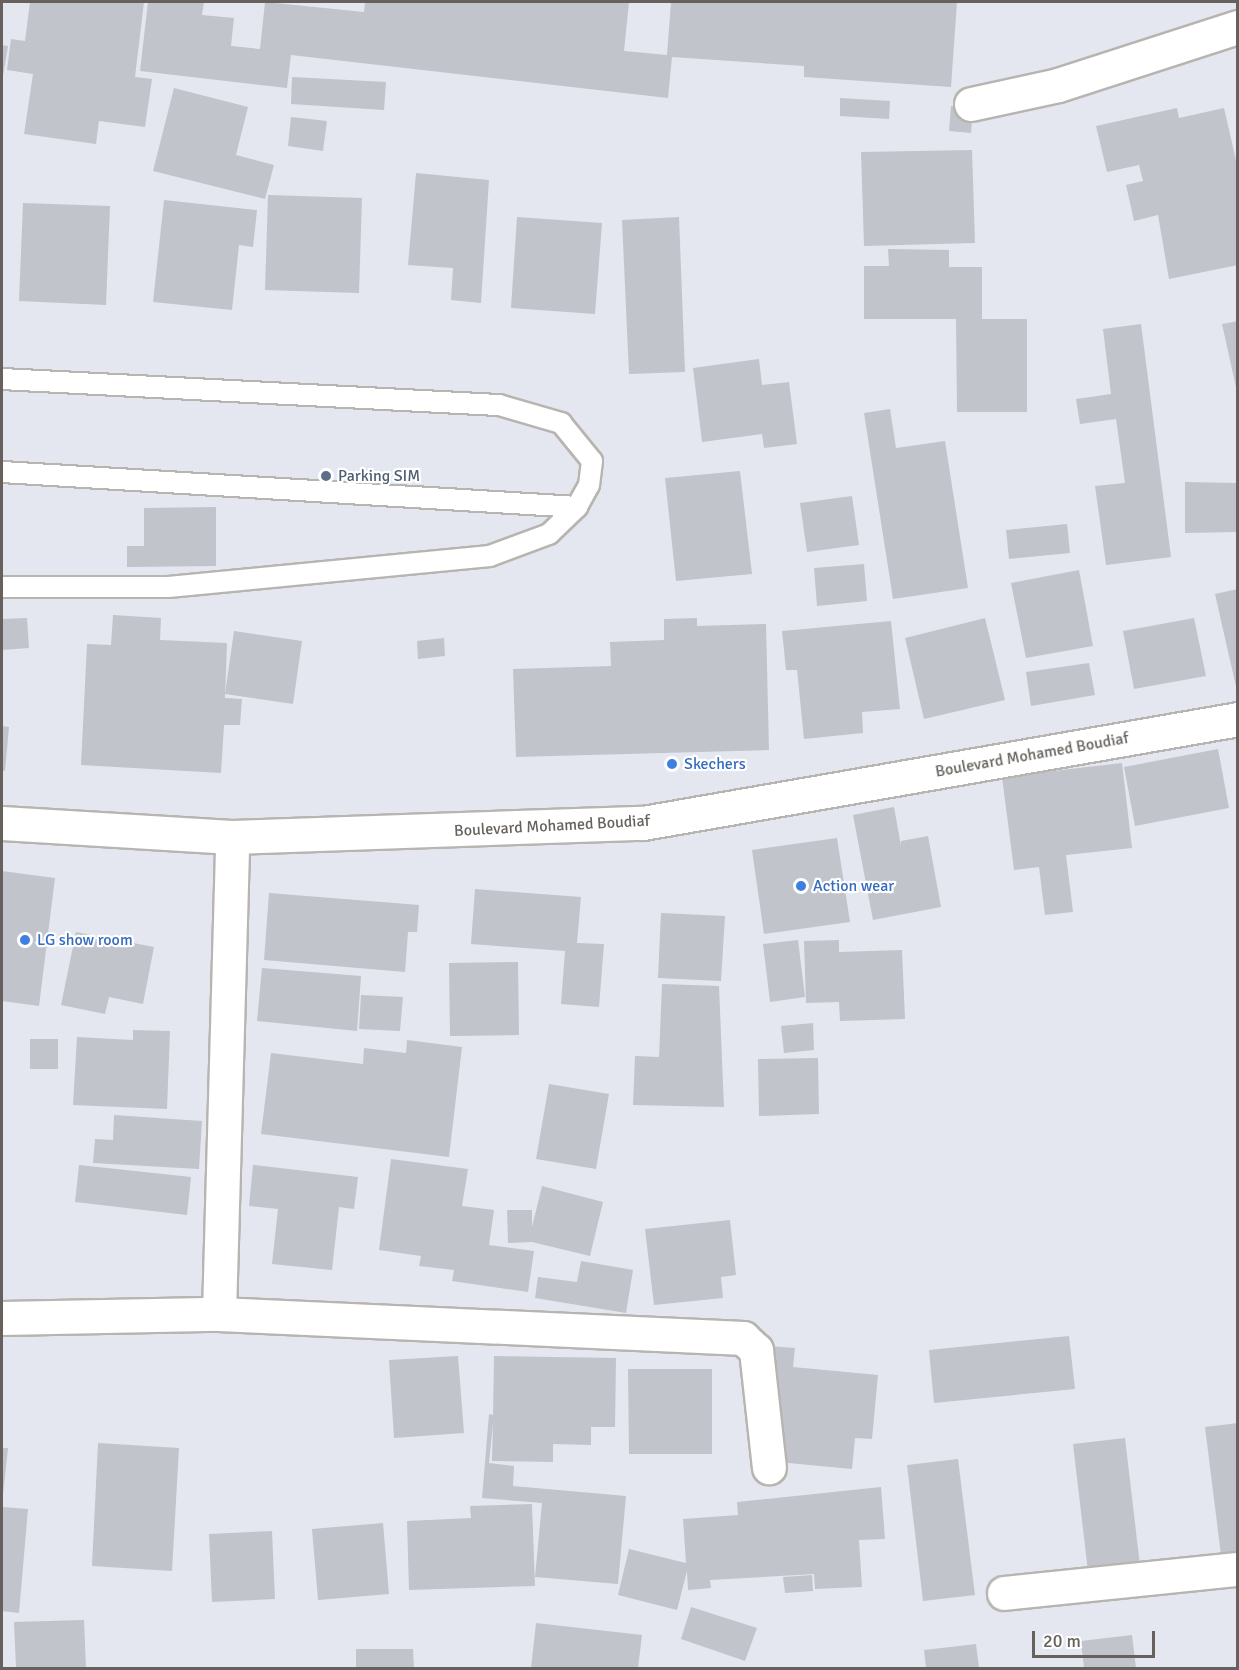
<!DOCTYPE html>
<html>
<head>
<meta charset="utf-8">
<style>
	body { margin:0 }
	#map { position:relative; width:1239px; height:1670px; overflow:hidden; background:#e4e7f0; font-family:Signika,sans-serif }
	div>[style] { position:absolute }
	.building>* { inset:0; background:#c1c4cb }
	.roads { filter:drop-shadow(2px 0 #b8b4b0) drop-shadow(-2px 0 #b8b4b0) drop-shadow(0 2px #b8b4b0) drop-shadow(0 -2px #b8b4b0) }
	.lane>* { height:20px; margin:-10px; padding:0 10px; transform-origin:10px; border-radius:10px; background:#fff }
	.street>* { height:33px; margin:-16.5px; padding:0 16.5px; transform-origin:16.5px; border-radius:16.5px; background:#fff }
	.secondary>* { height:33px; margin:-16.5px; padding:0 16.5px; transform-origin:16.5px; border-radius:16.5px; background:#fff }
	.dots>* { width:16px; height:16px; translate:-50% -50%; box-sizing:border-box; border:3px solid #fff; border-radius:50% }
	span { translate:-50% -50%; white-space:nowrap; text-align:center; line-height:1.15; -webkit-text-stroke:4.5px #fff; paint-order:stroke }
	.service-label { font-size:16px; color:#4e5e75 }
	.left { translate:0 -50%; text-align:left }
	.street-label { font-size:16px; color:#66615c }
	.shop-label { font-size:16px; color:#366cbe }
	.frame { position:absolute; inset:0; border:3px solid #66615c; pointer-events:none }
	.scale { position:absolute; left:1032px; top:1631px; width:123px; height:27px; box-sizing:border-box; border:3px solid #66615c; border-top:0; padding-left:8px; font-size:18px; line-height:21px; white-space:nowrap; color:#66615c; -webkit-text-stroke:4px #fff; paint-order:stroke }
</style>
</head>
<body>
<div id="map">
	<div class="building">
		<div style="clip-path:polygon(30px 2px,144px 2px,135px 77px,152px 79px,145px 127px,99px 121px,96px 144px,24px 134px,33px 74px,7px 70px,11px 39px,25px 41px)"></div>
		<div style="clip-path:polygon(148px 2px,204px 2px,202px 15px,234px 18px,231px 46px,260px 49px,265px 2px,364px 12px,365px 2px,629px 2px,624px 51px,667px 55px,671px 2px,957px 2px,951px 87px,804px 77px,804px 66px,672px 57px,668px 98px,291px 55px,287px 88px,140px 71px)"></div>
		<div style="clip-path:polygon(2px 45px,8px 46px,3px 76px,2px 75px)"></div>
		<div style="clip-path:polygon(292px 77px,386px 82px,384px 110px,291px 104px)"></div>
		<div style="clip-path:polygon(174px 88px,248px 107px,236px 155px,274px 165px,265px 199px,153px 171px)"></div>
		<div style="clip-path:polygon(840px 98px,890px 101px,889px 119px,840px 116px)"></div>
		<div style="clip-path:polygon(951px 106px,973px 108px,971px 133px,949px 131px)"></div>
		<div style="clip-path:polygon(1177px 108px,1179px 118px,1224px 108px,1238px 169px,1238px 265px,1169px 279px,1158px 215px,1134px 221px,1126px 185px,1143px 181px,1139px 165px,1107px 172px,1096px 126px)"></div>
		<div style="clip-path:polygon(291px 117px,327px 121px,323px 151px,288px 146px)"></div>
		<div style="clip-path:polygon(972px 150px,975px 243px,864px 246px,861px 152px)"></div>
		<div style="clip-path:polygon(416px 173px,489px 180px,481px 303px,451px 300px,453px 268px,408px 265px)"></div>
		<div style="clip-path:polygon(268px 195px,362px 198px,359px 293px,265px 290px)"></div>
		<div style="clip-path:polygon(164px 200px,257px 210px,253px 247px,239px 245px,232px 310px,153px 302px)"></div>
		<div style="clip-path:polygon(23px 203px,110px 206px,106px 305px,19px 301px)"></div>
		<div style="clip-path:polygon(517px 217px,602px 223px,595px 314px,511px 308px)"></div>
		<div style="clip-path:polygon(679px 217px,685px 372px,629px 374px,622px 220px)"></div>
		<div style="clip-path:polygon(888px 249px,949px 250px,949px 267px,982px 267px,982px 319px,1027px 319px,1027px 412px,957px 412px,956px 319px,864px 319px,864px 266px,889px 266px)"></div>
		<div style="clip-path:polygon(1238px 321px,1238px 392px,1237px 392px,1222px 324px)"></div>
		<div style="clip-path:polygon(1141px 324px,1171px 557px,1106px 565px,1095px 486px,1125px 483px,1116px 419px,1080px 424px,1076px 399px,1111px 394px,1103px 329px)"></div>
		<div style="clip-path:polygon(759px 359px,762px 385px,789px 382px,797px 444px,764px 448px,762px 434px,702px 442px,693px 368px)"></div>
		<div style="clip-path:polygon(890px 409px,896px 448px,945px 441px,968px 588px,893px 599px,864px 413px)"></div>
		<div style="clip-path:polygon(740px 471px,752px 574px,676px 581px,665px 478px)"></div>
		<div style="clip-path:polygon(1185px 482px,1238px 483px,1238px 532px,1185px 533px)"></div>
		<div style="clip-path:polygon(852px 496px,859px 545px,807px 552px,800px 503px)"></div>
		<div style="clip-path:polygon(216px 507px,216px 566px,127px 567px,127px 546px,144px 546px,144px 508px)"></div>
		<div style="clip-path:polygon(1067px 524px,1070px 553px,1009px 559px,1006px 530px)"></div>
		<div style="clip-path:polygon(864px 564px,867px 601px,817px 606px,814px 568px)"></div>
		<div style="clip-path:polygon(1079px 570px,1093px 646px,1026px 658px,1011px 583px)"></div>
		<div style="clip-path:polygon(1238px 589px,1238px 691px,1237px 691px,1215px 594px)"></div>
		<div style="clip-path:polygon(113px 615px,161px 618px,160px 640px,227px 643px,225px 698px,242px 699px,240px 725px,224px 725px,221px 773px,81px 765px,87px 644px,111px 645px)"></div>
		<div style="clip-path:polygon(27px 618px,29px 648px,2px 650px,2px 619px)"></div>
		<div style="clip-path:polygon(697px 618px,697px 626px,766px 624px,769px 750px,516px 757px,513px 669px,611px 666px,610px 642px,664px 640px,664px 619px)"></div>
		<div style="clip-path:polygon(985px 618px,1005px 700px,924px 719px,905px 638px)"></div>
		<div style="clip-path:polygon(1194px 618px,1206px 676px,1134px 689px,1123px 631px)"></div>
		<div style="clip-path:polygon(891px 621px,900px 709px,862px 712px,863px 733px,804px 739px,797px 670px,786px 670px,782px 631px)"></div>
		<div style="clip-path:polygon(234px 631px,302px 641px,293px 704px,225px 694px)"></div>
		<div style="clip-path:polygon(444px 638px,445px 656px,418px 659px,417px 641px)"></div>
		<div style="clip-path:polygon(1089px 663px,1095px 695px,1031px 706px,1026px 672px)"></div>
		<div style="clip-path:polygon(2px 726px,9px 727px,5px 771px,2px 770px)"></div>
		<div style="clip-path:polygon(1218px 749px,1229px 808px,1135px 826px,1124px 767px)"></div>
		<div style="clip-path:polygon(1122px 763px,1132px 848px,1066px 855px,1073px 912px,1045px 915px,1039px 867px,1014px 870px,1002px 777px)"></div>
		<div style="clip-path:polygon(894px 807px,901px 846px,901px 841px,928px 836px,941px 907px,873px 920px,853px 815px)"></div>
		<div style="clip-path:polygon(837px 838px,850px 922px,764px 934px,752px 850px)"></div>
		<div style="clip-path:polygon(2px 871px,55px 878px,39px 1006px,2px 1001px)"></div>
		<div style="clip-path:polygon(475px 889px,581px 897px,577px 943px,604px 944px,599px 1007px,561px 1004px,565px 951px,471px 944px)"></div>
		<div style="clip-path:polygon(269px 893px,419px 905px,417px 932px,408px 932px,405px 972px,264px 960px)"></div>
		<div style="clip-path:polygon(661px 913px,725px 916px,721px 981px,658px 978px)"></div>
		<div style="clip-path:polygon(76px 932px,154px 947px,143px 1004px,109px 997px,105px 1014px,61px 1005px)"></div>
		<div style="clip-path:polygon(798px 940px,805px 997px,770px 1002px,763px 944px)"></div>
		<div style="clip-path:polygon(839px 940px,839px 952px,902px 950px,905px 1019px,840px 1021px,839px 1002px,806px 1003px,804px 941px)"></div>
		<div style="clip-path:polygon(518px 962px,519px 1035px,450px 1036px,449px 963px)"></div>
		<div style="clip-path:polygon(262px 968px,361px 976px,357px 1031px,257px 1021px)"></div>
		<div style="clip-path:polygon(662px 984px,719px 986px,724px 1107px,633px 1105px,635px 1056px,659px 1057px)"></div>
		<div style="clip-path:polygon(361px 995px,403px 997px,400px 1031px,359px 1029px)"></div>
		<div style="clip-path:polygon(813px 1023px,814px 1050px,784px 1053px,781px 1026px)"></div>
		<div style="clip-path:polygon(133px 1030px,170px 1031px,167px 1109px,73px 1105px,77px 1037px,133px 1040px)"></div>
		<div style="clip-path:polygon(30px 1039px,58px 1039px,58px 1069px,30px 1069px)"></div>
		<div style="clip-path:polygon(407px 1040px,462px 1047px,449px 1157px,261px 1134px,271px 1053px,363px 1064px,364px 1048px,406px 1053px)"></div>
		<div style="clip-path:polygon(818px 1058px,819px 1114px,759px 1116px,758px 1059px)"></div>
		<div style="clip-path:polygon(549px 1084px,609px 1094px,596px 1169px,536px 1159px)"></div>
		<div style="clip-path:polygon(114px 1115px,202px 1121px,199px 1169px,93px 1163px,95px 1139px,113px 1140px)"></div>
		<div style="clip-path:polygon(391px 1159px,468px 1169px,462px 1206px,494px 1210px,489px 1245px,534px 1251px,528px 1292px,452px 1281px,454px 1270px,419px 1266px,421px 1256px,379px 1250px)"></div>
		<div style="clip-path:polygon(79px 1165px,191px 1177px,187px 1215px,75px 1202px)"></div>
		<div style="clip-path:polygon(253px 1165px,358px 1177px,354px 1209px,339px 1207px,332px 1270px,272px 1264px,278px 1209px,249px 1206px)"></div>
		<div style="clip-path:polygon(542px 1186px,603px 1202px,590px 1256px,532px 1242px,508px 1243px,507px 1210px,532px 1210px,532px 1227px)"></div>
		<div style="clip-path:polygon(730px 1220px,736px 1275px,721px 1277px,723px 1298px,654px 1305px,645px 1229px)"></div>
		<div style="clip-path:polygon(581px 1261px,633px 1270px,626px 1313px,535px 1298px,538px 1277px,577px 1282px)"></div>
		<div style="clip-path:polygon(1069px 1336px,1075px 1389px,934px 1403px,929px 1350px)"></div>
		<div style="clip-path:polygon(756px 1345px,795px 1348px,793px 1367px,878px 1375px,872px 1439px,855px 1438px,852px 1469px,767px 1461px,775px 1367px,754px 1365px)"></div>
		<div style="clip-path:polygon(458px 1356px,464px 1433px,394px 1438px,389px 1360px)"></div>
		<div style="clip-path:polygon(494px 1356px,616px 1358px,615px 1427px,591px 1427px,591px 1445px,553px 1444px,553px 1462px,492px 1461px,493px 1423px,489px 1463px,514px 1466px,513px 1486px,626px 1496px,618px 1584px,535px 1577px,542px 1503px,482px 1498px,489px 1414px,493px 1415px)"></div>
		<div style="clip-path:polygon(628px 1369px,712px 1369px,712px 1454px,629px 1454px)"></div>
		<div style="clip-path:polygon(1238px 1423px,1238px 1561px,1222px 1563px,1205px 1427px)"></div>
		<div style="clip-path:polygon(1125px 1438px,1141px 1574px,1089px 1580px,1073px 1444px)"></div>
		<div style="clip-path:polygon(98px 1443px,179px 1448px,172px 1571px,92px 1566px)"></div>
		<div style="clip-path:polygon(2px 1448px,8px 1448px,3px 1495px,2px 1495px)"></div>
		<div style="clip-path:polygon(958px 1459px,975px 1595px,923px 1601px,907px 1465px)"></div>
		<div style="clip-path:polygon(881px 1487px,885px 1539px,859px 1540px,862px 1587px,815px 1589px,814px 1574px,710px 1580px,711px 1588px,688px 1590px,687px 1571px,677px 1610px,618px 1595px,629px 1549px,686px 1563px,683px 1519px,738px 1515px,737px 1502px)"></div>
		<div style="clip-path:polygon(532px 1504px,535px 1586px,409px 1590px,407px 1521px,471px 1518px,470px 1506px)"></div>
		<div style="clip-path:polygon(2px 1507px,28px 1509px,19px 1613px,2px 1611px)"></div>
		<div style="clip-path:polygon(383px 1523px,389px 1594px,318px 1600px,312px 1529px)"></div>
		<div style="clip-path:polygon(272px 1531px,275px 1599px,212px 1602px,209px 1534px)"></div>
		<div style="clip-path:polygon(812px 1575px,813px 1591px,785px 1593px,783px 1577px)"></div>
		<div style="clip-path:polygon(691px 1607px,757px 1628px,745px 1661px,681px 1639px)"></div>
		<div style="clip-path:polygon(84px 1620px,86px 1668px,16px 1668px,14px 1622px)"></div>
		<div style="clip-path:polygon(536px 1623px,642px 1635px,638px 1668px,531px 1668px)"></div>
		<div style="clip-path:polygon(1132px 1635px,1136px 1668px,1084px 1668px,1081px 1641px)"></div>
		<div style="clip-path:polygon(976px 1644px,979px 1668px,926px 1668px,924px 1650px)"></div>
		<div style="clip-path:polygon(356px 1649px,413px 1649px,414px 1668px,356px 1668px)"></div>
	</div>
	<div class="roads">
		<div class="lane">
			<div style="left:2px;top:379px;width:498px;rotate:3deg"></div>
			<div style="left:499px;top:405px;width:65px;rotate:16.2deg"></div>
			<div style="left:561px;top:423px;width:49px;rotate:50.8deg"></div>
			<div style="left:592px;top:461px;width:24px;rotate:97deg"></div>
			<div style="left:589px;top:485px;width:25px;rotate:119deg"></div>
			<div style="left:577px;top:507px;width:39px;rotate:136deg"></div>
			<div style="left:549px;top:534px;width:63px;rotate:159.6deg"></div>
			<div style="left:490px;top:556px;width:323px;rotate:174.5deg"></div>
			<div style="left:168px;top:587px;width:166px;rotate:180deg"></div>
			<div style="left:2px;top:472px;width:576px;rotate:3.48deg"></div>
		</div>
		<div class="street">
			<div style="left:971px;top:104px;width:89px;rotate:-12.3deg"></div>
			<div style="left:1058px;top:85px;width:189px;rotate:-17.9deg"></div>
			<div style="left:219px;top:1314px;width:477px;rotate:-88.4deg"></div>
			<div style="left:2px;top:1318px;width:217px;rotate:-1.1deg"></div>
			<div style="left:219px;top:1314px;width:525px;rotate:2.62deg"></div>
			<div style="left:743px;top:1338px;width:18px;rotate:43deg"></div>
			<div style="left:756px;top:1350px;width:118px;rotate:83.7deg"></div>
			<div style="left:1004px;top:1593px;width:235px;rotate:-5.9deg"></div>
		</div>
		<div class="secondary">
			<div style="left:2px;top:823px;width:230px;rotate:3.5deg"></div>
			<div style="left:232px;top:837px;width:411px;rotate:-2deg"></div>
			<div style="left:643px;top:823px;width:604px;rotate:-9.91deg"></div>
		</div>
	</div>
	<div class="dots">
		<div style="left:326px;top:476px;background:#5c6f8a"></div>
		<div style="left:672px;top:764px;background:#3f7fe0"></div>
		<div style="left:801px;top:886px;background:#3f7fe0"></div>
		<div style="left:25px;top:940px;background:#3f7fe0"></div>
	</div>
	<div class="service-label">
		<span class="left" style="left:338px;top:476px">Parking SIM</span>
	</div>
	<div class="street-label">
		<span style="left:1032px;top:755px;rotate:-10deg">Boulevard Mohamed Boudiaf</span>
		<span style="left:552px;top:826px;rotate:-3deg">Boulevard Mohamed Boudiaf</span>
	</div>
	<div class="shop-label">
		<span class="left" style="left:684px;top:764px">Skechers</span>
		<span class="left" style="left:813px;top:886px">Action wear</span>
		<span class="left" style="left:37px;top:940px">LG show room</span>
	</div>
	<div class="frame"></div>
	<div class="scale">20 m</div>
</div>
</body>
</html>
